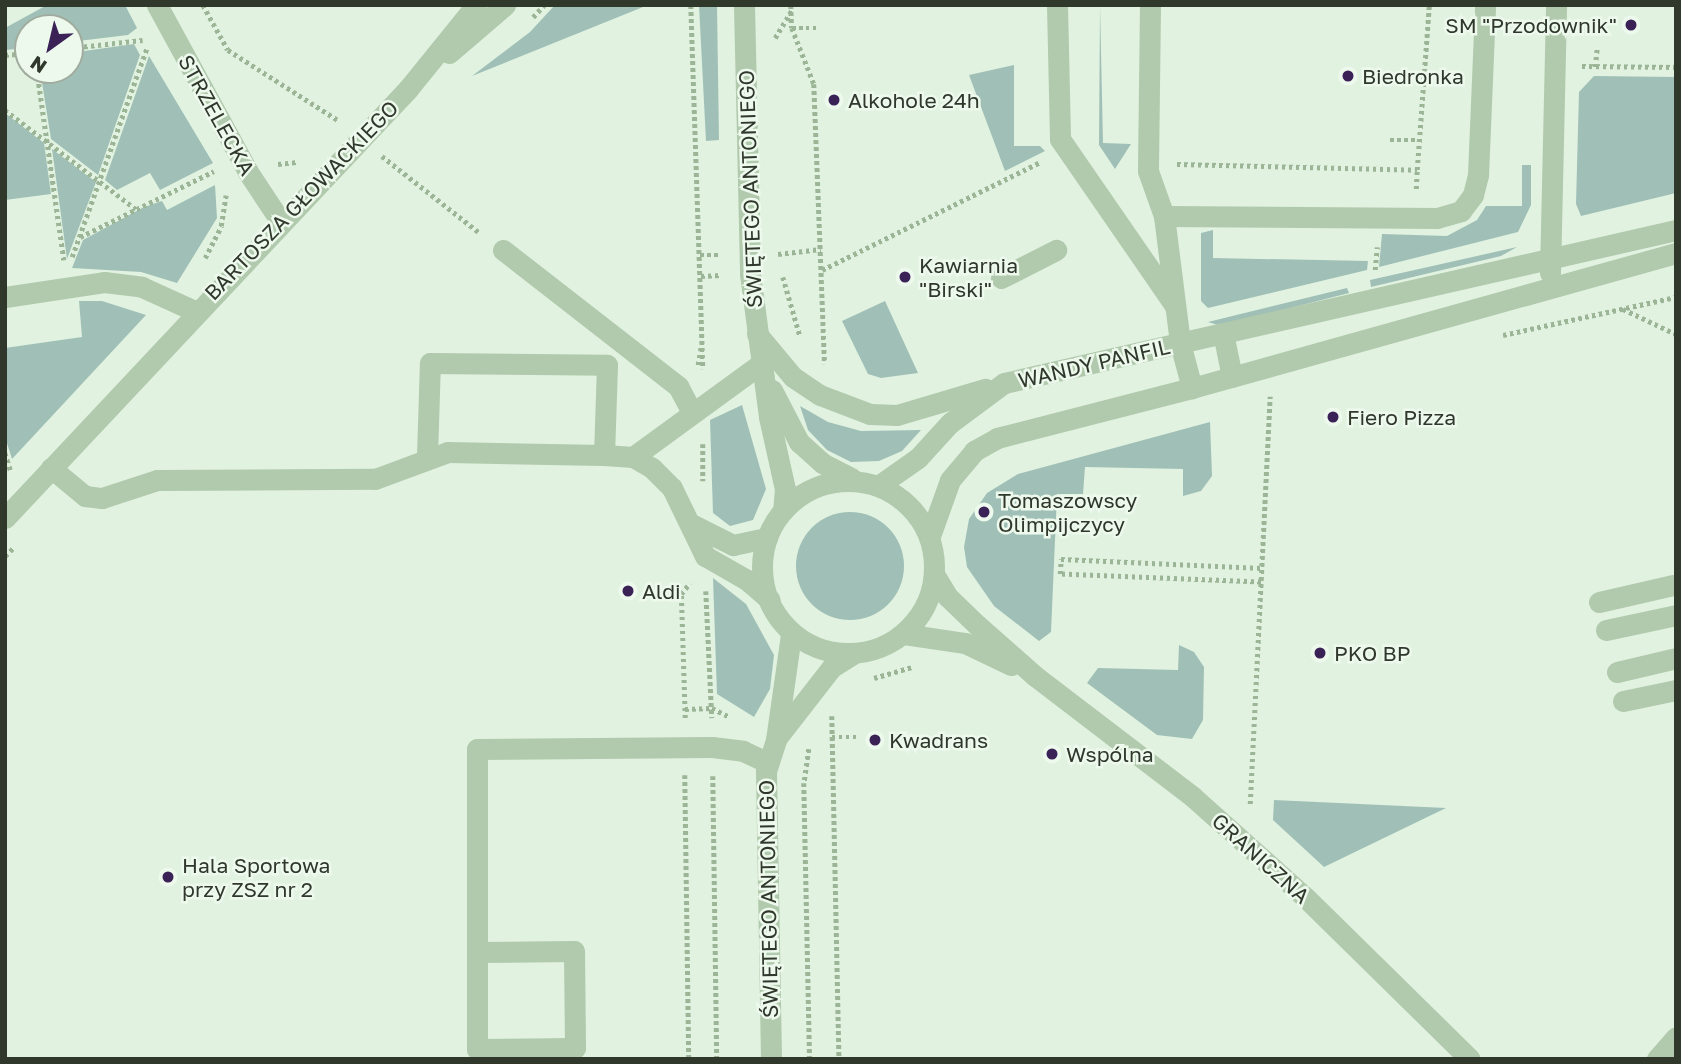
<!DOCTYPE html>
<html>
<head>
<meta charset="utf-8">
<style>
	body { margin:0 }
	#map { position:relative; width:1681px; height:1064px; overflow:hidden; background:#e1f2e0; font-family:"Golos Text",sans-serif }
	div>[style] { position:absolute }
	.green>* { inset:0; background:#a0c0b7 }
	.round { border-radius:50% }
	.path>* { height:4.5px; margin-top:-2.25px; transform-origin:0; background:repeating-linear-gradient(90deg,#9cb596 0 3.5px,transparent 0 7px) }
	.minor>* { height:21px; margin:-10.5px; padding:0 10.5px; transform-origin:10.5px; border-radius:10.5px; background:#b1c9ac }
	.minor>.ring { margin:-10.5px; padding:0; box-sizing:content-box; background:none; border:21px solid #b1c9ac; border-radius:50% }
	.dots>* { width:19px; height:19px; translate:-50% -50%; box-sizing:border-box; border:4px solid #edf9ec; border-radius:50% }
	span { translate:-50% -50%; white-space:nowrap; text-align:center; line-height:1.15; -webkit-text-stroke:5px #edf9ec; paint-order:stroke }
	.poi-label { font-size:21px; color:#2f382a }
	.right { translate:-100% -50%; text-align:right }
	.left { translate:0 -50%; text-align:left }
	.street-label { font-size:21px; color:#2f382a }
	.frame { position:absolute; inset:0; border:7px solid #2f382a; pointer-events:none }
	.north { position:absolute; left:14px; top:14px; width:70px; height:70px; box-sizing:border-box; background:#edf9ec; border:2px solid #a1ac9e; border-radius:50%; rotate:214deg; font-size:19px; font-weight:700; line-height:28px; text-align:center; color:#2f382a }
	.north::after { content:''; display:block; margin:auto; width:24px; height:32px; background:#3a2257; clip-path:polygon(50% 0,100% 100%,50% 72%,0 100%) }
</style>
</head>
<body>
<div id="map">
	<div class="green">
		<div style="clip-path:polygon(47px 5px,125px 5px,137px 28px,128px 35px,70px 42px,70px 28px,28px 28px,28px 48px,5px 50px,5px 28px)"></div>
		<div style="clip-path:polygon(555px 5px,648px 5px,472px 76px,530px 32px)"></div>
		<div style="clip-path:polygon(699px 5px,717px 5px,719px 140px,706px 141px)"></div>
		<div style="clip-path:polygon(1100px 5px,1103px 143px,1131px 144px,1115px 169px,1099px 145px)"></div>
		<div style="clip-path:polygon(134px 44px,140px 55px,98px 175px,51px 139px,40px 70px,70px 70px,70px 53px)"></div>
		<div style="clip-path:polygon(149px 56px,213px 163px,160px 190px,150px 173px,117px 190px,105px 180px)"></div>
		<div style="clip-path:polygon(1014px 65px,1014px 146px,1040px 146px,1045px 151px,1005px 171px,969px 75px)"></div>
		<div style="clip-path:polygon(1594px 76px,1676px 77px,1676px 193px,1581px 216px,1576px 204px,1579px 92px)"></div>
		<div style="clip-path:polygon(5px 113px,44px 143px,51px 194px,5px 200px)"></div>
		<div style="clip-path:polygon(52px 149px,96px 182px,67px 259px)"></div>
		<div style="clip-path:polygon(1522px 165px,1531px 165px,1531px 205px,1518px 232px,1379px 267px,1382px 234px,1447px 236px,1477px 220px,1486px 206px,1522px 206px)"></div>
		<div style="clip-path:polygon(215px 185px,217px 218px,177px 283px,141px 272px,72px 268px,83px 240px,144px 207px,162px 201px,167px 210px)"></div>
		<div style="clip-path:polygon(1213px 230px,1213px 258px,1368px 261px,1367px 270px,1208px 308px,1201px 301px,1201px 233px)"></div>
		<div style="clip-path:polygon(1517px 247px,1501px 256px,1371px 287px,1370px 280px)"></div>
		<div style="clip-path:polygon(1347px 288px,1349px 293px,1221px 326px,1208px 322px)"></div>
		<div style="clip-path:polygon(79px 301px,102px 301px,146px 315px,12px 459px,5px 437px,5px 348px,82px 337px)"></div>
		<div style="clip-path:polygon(885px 301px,918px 373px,881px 378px,868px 374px,842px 321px)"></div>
		<div style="clip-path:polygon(742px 405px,766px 489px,753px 520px,730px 526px,713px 513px,710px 420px)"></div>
		<div style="clip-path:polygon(800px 406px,828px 422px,861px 431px,921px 430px,902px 451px,879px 461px,851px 462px,827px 450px,808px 430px)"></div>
		<div style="clip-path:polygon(1210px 422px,1212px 476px,1201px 491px,1183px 496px,1183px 469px,1085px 467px,1083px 494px,1057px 494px,1051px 632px,1039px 641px,994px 606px,967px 567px,964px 547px,969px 519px,987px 493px,1018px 474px)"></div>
		<div class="round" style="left:796px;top:512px;width:108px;height:108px"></div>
		<div style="clip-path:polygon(713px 578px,746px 604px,774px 655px,770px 689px,754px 717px,717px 694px)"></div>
		<div style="clip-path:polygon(1179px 645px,1194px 652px,1204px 667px,1203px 720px,1192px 739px,1157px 735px,1087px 683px,1098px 668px,1178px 670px)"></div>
		<div style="clip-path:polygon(1274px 800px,1446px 808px,1324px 867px,1273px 820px)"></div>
	</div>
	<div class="path">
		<div style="left:203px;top:5px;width:51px;rotate:60.9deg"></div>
		<div style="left:228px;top:50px;width:130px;rotate:32.5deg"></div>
		<div style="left:691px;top:5px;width:364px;rotate:88.1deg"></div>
		<div style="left:791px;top:5px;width:23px;rotate:88deg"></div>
		<div style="left:792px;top:28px;width:60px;rotate:68.6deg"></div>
		<div style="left:814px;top:84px;width:280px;rotate:87.8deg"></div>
		<div style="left:533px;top:17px;width:16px;rotate:-47deg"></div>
		<div style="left:792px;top:28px;width:25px"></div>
		<div style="left:775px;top:38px;width:33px;rotate:-59deg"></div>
		<div style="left:70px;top:48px;width:73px;rotate:-6.3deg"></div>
		<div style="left:5px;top:55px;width:23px;rotate:-5deg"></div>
		<div style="left:1582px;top:66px;width:94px;rotate:0.6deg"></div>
		<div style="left:1595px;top:67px;width:20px;rotate:-84deg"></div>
		<div style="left:37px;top:70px;width:192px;rotate:81.9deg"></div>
		<div style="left:5px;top:110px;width:164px;rotate:37.1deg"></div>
		<div style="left:1390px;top:140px;width:28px"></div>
		<div style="left:382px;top:156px;width:125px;rotate:38.2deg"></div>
		<div style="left:278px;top:164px;width:18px;rotate:-6deg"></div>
		<div style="left:1177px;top:164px;width:240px;rotate:1.4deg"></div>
		<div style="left:1417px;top:170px;width:165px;rotate:-85.8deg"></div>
		<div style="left:1416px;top:189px;width:19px;rotate:-87deg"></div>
		<div style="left:80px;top:237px;width:149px;rotate:-26.2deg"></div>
		<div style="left:778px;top:254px;width:43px;rotate:-6.6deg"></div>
		<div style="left:700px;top:255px;width:20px"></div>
		<div style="left:72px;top:257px;width:222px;rotate:-70.3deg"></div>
		<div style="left:205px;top:258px;width:36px;rotate:-63deg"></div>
		<div style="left:221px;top:226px;width:31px;rotate:-81deg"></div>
		<div style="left:822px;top:270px;width:244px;rotate:-26.3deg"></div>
		<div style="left:1375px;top:270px;width:23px;rotate:-85deg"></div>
		<div style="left:701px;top:276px;width:20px;rotate:-3deg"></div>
		<div style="left:783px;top:277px;width:61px;rotate:73.9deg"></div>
		<div style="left:1623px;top:309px;width:59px;rotate:25.3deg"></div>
		<div style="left:1503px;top:335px;width:177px;rotate:-12.4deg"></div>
		<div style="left:698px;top:365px;width:19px;rotate:-81deg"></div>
		<div style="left:703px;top:444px;width:37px;rotate:90deg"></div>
		<div style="left:5px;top:453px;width:19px;rotate:72deg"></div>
		<div style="left:5px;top:556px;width:11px;rotate:-45deg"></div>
		<div style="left:1261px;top:582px;width:201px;rotate:-177.7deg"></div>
		<div style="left:1060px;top:574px;width:15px;rotate:-86deg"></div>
		<div style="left:1061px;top:559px;width:201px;rotate:2.6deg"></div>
		<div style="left:706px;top:591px;width:127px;rotate:87.3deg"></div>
		<div style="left:874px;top:678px;width:40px;rotate:-16deg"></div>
		<div style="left:685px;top:709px;width:27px;rotate:-2deg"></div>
		<div style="left:712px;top:708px;width:20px;rotate:27deg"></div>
		<div style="left:832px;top:716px;width:343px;rotate:88.8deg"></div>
		<div style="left:685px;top:718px;width:124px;rotate:-91.8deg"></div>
		<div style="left:681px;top:594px;width:14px;rotate:-51deg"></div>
		<div style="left:832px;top:737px;width:26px"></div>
		<div style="left:809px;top:749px;width:34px;rotate:98deg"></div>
		<div style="left:804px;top:783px;width:276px;rotate:88.8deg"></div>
		<div style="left:685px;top:775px;width:284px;rotate:89.2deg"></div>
		<div style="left:713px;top:776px;width:283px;rotate:89.2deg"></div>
		<div style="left:1250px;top:804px;width:408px;rotate:-87.2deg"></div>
	</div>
	<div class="minor">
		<div style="left:157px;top:5px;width:190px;rotate:61.4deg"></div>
		<div style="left:248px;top:172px;width:60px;rotate:56.6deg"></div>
		<div style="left:744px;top:5px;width:269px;rotate:88.7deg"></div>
		<div style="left:750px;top:274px;width:144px;rotate:82.4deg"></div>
		<div style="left:769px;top:417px;width:74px;rotate:77.5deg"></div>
		<div style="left:785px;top:489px;width:21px;rotate:95deg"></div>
		<div style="left:1057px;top:5px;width:134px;rotate:88.7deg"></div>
		<div style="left:1060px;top:139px;width:201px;rotate:55.4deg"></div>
		<div style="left:1150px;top:5px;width:166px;rotate:90.7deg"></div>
		<div style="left:1148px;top:171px;width:48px;rotate:70.4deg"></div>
		<div style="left:1164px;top:216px;width:128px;rotate:82.8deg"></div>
		<div style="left:1180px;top:343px;width:47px;rotate:75.1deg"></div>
		<div style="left:449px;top:53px;width:74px;rotate:-40.6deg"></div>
		<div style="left:1164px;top:216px;width:273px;rotate:0.4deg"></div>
		<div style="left:1437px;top:218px;width:25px;rotate:-16deg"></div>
		<div style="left:1461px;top:211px;width:20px;rotate:-53deg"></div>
		<div style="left:1473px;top:195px;width:21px;rotate:-76deg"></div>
		<div style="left:1478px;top:175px;width:170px;rotate:-87.6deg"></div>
		<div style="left:503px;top:250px;width:222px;rotate:37.9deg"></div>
		<div style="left:678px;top:386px;width:27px;rotate:62deg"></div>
		<div style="left:1550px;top:273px;width:268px;rotate:-88.7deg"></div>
		<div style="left:1001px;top:278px;width:62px;rotate:-27deg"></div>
		<div style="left:5px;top:297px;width:100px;rotate:-8.6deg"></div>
		<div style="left:104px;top:282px;width:38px;rotate:7deg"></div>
		<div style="left:142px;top:287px;width:58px;rotate:24.4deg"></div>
		<div style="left:1223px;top:333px;width:45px;rotate:78.4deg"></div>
		<div style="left:757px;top:334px;width:56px;rotate:50.1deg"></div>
		<div style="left:793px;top:377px;width:32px;rotate:34deg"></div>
		<div style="left:820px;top:395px;width:53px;rotate:20.8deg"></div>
		<div style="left:870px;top:414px;width:27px;rotate:2deg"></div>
		<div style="left:897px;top:415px;width:92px;rotate:-16.5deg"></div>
		<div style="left:772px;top:390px;width:59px;rotate:62.6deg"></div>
		<div style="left:799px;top:442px;width:31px;rotate:42deg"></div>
		<div style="left:822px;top:463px;width:33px;rotate:27deg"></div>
		<div style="left:427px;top:456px;width:93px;rotate:-88.2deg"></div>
		<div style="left:430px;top:363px;width:177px;rotate:0.6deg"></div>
		<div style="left:607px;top:365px;width:90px;rotate:91.9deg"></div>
		<div style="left:604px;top:455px;width:29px;rotate:4deg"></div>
		<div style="left:633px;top:457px;width:22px;rotate:30deg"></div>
		<div style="left:652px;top:468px;width:28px;rotate:45deg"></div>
		<div style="left:672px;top:488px;width:76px;rotate:64.1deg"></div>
		<div style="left:705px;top:556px;width:48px;rotate:29.7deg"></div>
		<div style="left:747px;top:580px;width:30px;rotate:41deg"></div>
		<div style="left:633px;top:457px;width:160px;rotate:-36.1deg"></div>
		<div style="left:51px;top:468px;width:44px;rotate:39.5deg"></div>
		<div style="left:85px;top:496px;width:17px;rotate:7deg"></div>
		<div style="left:102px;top:498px;width:58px;rotate:-18.1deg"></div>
		<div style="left:157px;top:480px;width:218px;rotate:-0.3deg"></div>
		<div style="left:375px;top:479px;width:78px;rotate:-20.3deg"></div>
		<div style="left:448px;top:452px;width:156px;rotate:1.1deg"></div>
		<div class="ring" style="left:762px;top:481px;width:151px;height:151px"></div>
		<div style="left:878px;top:486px;width:49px;rotate:-35deg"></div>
		<div style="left:918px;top:458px;width:47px;rotate:-47.6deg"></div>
		<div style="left:950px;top:423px;width:67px;rotate:-36.5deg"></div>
		<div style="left:1004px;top:383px;width:689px;rotate:-12.83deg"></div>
		<div style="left:5px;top:518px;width:589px;rotate:-46.79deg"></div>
		<div style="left:408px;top:89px;width:108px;rotate:-51deg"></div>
		<div style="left:693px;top:525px;width:45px;rotate:26.6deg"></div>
		<div style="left:733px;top:545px;width:35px;rotate:-12deg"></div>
		<div style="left:930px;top:536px;width:59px;rotate:-70.3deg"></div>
		<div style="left:950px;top:480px;width:38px;rotate:-50deg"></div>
		<div style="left:974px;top:451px;width:26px;rotate:-29deg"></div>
		<div style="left:997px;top:438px;width:201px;rotate:-14.4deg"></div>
		<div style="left:1192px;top:388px;width:502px;rotate:-15.59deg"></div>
		<div style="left:934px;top:574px;width:27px;rotate:59deg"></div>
		<div style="left:948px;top:597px;width:40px;rotate:44deg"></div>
		<div style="left:977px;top:625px;width:77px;rotate:41.3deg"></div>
		<div style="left:1035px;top:676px;width:199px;rotate:37.4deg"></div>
		<div style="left:1193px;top:797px;width:150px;rotate:41.8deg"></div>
		<div style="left:1305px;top:897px;width:231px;rotate:44.5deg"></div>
		<div style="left:1599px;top:602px;width:76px;rotate:-12.9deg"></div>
		<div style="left:1606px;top:630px;width:72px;rotate:-12.1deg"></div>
		<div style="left:904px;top:634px;width:62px;rotate:8.4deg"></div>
		<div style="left:965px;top:643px;width:51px;rotate:25.6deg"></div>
		<div style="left:1617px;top:672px;width:61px;rotate:-13.3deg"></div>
		<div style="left:1623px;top:701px;width:54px;rotate:-11.7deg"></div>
		<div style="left:779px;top:735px;width:86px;rotate:-52.1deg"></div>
		<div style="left:832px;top:667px;width:25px;rotate:-32deg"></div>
		<div style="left:478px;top:952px;width:96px;rotate:-0.6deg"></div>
		<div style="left:574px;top:951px;width:97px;rotate:89.4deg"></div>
		<div style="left:575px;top:1048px;width:98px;rotate:179.4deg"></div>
		<div style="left:477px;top:1049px;width:300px;rotate:-90deg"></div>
		<div style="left:477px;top:749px;width:235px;rotate:-0.5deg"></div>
		<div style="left:712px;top:747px;width:31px;rotate:7deg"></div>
		<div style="left:743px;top:751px;width:26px;rotate:25deg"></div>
		<div style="left:771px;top:1059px;width:288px;rotate:-91deg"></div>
		<div style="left:766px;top:771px;width:33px;rotate:-72deg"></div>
		<div style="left:776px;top:740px;width:107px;rotate:-81.9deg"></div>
		<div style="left:1657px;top:1059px;width:29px;rotate:-49deg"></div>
	</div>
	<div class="dots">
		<div style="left:1631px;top:25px;background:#3a2257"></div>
		<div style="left:1348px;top:76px;background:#3a2257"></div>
		<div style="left:834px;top:100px;background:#3a2257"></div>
		<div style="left:905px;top:277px;background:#3a2257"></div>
		<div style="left:1333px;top:417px;background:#3a2257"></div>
		<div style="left:984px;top:512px;background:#3a2257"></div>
		<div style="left:628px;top:591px;background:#3a2257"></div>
		<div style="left:1320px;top:653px;background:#3a2257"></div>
		<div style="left:875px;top:740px;background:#3a2257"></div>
		<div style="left:1052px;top:754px;background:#3a2257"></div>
		<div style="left:168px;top:877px;background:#3a2257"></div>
	</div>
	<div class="poi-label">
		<span class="right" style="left:1617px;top:25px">SM "Przodownik"</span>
		<span class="left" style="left:1362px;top:76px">Biedronka</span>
		<span class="left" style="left:848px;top:100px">Alkohole 24h</span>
		<span class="left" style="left:919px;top:277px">Kawiarnia<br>"Birski"</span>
		<span class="left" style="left:1347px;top:417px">Fiero Pizza</span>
		<span class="left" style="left:998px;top:512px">Tomaszowscy<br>Olimpijczycy</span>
		<span class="left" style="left:642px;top:591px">Aldi</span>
		<span class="left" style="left:1334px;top:653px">PKO BP</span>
		<span class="left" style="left:889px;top:740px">Kwadrans</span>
		<span class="left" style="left:1066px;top:754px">Wspólna</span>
		<span class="left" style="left:182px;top:877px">Hala Sportowa<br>przy ZSZ nr 2</span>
	</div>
	<div class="street-label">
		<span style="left:217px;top:115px;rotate:61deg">STRZELECKA</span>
		<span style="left:750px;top:189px;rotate:-92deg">ŚWIĘTEGO ANTONIEGO</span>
		<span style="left:301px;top:200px;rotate:-46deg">BARTOSZA GŁOWACKIEGO</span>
		<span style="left:1094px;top:363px;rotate:-13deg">WANDY PANFIL</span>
		<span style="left:1261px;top:858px;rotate:42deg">GRANICZNA</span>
		<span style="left:768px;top:899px;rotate:-91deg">ŚWIĘTEGO ANTONIEGO</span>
	</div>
	<div class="frame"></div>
	<div class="north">N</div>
</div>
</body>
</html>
